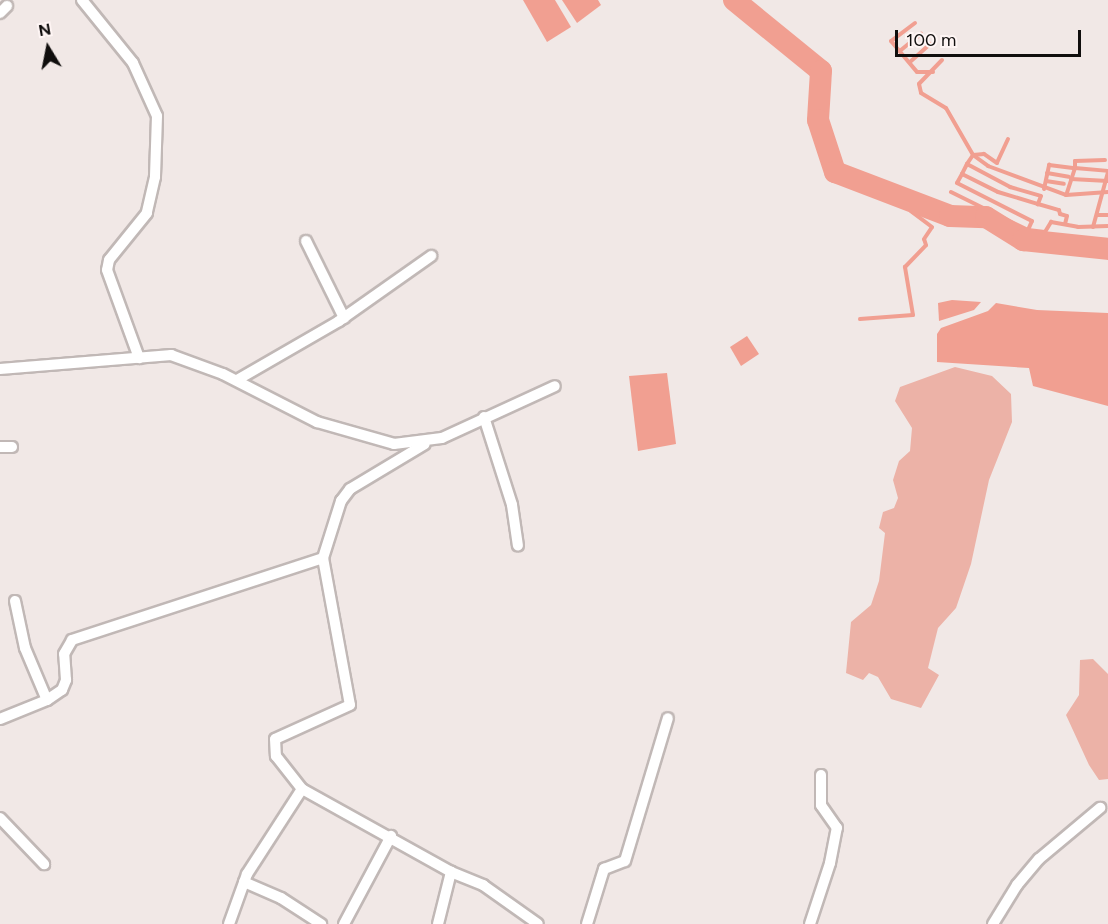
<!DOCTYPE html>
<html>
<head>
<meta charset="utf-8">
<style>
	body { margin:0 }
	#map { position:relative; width:1108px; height:924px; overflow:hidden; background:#f1e8e6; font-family:Figtree,sans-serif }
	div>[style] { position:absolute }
	.green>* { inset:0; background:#ecb2a7 }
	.water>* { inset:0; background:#f19f91 }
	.stream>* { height:4px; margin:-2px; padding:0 2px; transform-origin:2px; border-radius:2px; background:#f19f91 }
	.river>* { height:22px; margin:-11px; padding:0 11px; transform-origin:11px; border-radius:11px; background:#f19f91 }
	.roads { filter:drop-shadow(2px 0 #c1b8b6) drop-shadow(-2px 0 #c1b8b6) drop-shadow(0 2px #c1b8b6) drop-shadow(0 -2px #c1b8b6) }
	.street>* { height:10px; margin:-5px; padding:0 5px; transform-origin:5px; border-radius:5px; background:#fff }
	span { translate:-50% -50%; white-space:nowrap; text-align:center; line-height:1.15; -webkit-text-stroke:4.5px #fef5f4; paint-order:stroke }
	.north { position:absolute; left:18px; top:18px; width:60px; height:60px; -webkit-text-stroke:4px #fef5f4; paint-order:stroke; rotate:350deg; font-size:16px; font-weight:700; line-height:24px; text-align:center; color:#100e0d }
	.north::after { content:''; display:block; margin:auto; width:21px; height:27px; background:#100e0d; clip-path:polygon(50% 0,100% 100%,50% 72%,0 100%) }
	.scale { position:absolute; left:895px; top:30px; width:186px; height:27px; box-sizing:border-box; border:3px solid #100e0d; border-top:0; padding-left:8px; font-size:18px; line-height:21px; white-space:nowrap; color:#100e0d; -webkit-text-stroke:4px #fef5f4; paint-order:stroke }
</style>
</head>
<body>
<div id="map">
	<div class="green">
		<div style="clip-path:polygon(955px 367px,992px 376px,1011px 394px,1012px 422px,989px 480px,971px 564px,956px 608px,938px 628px,928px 668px,939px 675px,921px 708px,891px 699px,878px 677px,869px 673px,863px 680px,846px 673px,851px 622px,871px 605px,879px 581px,885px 533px,879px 528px,883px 512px,894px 508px,898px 498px,893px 480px,899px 461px,910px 451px,912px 428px,895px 401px,900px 387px)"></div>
		<div style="clip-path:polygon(1093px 659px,1108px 674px,1108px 779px,1099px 780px,1089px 765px,1066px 715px,1079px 695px,1080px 660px)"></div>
	</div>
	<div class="water">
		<div style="clip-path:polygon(523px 0,555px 0,571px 27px,547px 42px)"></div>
		<div style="clip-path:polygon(562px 0,598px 0,601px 5px,577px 23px)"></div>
		<div style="clip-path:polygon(952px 300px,981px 302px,974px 310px,939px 321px,938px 303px)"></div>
		<div style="clip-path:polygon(996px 303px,1037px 310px,1108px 313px,1108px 406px,1033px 386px,1029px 368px,937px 362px,937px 334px,941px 328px,988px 311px)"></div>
		<div style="clip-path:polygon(747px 336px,759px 354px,741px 366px,730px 347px)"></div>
		<div style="clip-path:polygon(667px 373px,676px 444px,638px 451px,629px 376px)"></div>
	</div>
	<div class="stream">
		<div style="left:915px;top:23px;width:30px;rotate:143deg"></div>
		<div style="left:891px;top:41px;width:40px;rotate:50deg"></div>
		<div style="left:917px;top:72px;width:16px"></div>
		<div style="left:901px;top:50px;width:26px;rotate:-39deg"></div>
		<div style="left:942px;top:60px;width:33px;rotate:134deg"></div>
		<div style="left:919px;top:84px;width:9px;rotate:77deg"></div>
		<div style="left:921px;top:93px;width:29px;rotate:31deg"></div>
		<div style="left:946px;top:108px;width:54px;rotate:60.1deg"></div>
		<div style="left:973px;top:155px;width:19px;rotate:36deg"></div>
		<div style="left:988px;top:166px;width:83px;rotate:20.4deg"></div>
		<div style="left:1066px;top:195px;width:42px;rotate:-4.1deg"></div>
		<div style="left:910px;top:62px;width:27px;rotate:-42deg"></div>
		<div style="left:1008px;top:139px;width:26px;rotate:115deg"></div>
		<div style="left:997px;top:163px;width:16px;rotate:-145deg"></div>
		<div style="left:984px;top:154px;width:11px;rotate:175deg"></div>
		<div style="left:973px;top:155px;width:11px;rotate:124deg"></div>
		<div style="left:967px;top:164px;width:49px;rotate:28.1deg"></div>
		<div style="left:1010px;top:187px;width:32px;rotate:16deg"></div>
		<div style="left:1041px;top:196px;width:9px;rotate:111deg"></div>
		<div style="left:1038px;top:204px;width:22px;rotate:16deg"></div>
		<div style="left:1059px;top:210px;width:4px;rotate:76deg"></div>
		<div style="left:1060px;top:214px;width:7px;rotate:16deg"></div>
		<div style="left:1067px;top:216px;width:8px;rotate:104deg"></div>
		<div style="left:1105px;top:160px;width:30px;rotate:178deg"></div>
		<div style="left:1075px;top:161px;width:7px;rotate:90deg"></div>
		<div style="left:1075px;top:168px;width:33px;rotate:5deg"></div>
		<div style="left:967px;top:164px;width:11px;rotate:117deg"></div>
		<div style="left:962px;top:174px;width:40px;rotate:26.6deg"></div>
		<div style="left:998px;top:192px;width:42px;rotate:16.7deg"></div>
		<div style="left:1047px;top:173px;width:22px;rotate:10deg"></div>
		<div style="left:962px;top:174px;width:10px;rotate:119deg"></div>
		<div style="left:957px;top:183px;width:84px;rotate:26.9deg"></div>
		<div style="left:1032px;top:221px;width:10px;rotate:114deg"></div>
		<div style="left:1028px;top:230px;width:17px;rotate:7deg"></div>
		<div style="left:1045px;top:232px;width:12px;rotate:-59deg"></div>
		<div style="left:1051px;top:222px;width:27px;rotate:10deg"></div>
		<div style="left:1078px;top:227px;width:30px;rotate:-2deg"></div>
		<div style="left:1071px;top:179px;width:37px;rotate:3deg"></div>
		<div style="left:1046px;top:181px;width:18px;rotate:9deg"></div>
		<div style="left:1044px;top:189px;width:25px;rotate:-78deg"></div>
		<div style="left:1049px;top:165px;width:26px;rotate:7deg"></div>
		<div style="left:1075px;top:168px;width:28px;rotate:108deg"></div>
		<div style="left:951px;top:192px;width:86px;rotate:26.3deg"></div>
		<div style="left:1097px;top:215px;width:11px"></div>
		<div style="left:1093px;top:227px;width:57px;rotate:-74.7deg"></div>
		<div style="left:860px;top:319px;width:53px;rotate:-4.3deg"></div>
		<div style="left:913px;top:315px;width:49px;rotate:-99.5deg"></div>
		<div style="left:905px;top:267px;width:30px;rotate:-46deg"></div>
		<div style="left:926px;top:245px;width:6px;rotate:-108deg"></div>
		<div style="left:924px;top:239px;width:14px;rotate:-56deg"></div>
		<div style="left:932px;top:227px;width:26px;rotate:-143deg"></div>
		<div style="left:911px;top:211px;width:9px;rotate:-108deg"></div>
	</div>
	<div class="river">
		<div style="left:734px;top:0;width:112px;rotate:39.2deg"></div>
		<div style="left:821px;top:71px;width:49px;rotate:93.5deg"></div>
		<div style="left:818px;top:120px;width:55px;rotate:71.9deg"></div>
		<div style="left:835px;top:172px;width:123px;rotate:20.9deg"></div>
		<div style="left:950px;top:216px;width:36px;rotate:2deg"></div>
		<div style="left:986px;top:217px;width:44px;rotate:31.9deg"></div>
		<div style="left:1023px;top:240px;width:85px;rotate:6deg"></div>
	</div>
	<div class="roads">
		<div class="street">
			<div style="left:82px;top:0;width:81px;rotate:51deg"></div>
			<div style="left:133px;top:63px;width:58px;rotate:65.6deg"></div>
			<div style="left:157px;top:116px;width:61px;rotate:91.9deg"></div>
			<div style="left:155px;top:177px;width:37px;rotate:103deg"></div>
			<div style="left:147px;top:213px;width:60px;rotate:129deg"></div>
			<div style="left:109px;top:260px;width:10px;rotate:101deg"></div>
			<div style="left:107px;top:270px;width:94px;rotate:70deg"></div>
			<div style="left:0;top:13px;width:10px;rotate:-45deg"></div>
			<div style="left:306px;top:241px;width:86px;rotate:63.7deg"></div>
			<div style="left:0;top:369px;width:172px;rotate:-4.7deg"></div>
			<div style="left:171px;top:355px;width:55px;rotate:20.1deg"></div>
			<div style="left:223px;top:374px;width:106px;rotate:27.1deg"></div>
			<div style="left:317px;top:422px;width:80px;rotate:15.9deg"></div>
			<div style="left:394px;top:444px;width:48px;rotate:-7.1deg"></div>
			<div style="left:442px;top:438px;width:124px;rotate:-24.7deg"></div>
			<div style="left:237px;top:380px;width:118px;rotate:-30deg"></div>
			<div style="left:339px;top:321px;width:113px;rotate:-35.2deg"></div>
			<div style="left:484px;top:417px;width:92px;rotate:72.3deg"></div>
			<div style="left:512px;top:505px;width:41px;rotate:81.7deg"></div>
			<div style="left:0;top:447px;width:12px"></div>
			<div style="left:323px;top:558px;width:149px;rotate:79.6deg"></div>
			<div style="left:350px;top:705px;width:82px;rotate:155.6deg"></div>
			<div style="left:275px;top:739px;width:17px;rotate:87deg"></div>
			<div style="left:276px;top:756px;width:42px;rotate:51.8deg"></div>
			<div style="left:302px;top:789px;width:171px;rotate:29.1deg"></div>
			<div style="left:451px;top:872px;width:35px;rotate:22deg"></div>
			<div style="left:483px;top:885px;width:67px;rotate:35.3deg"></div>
			<div style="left:15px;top:601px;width:48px;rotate:78deg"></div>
			<div style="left:25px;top:648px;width:56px;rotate:67.1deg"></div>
			<div style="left:0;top:719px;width:51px;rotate:-22deg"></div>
			<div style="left:47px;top:700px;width:18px;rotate:-34deg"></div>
			<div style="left:62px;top:690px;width:11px;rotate:-68deg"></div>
			<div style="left:66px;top:680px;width:26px;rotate:-94deg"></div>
			<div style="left:64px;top:654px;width:16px;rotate:-60deg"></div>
			<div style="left:72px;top:640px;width:264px;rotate:-18.1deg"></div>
			<div style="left:323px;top:558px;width:60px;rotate:-72.5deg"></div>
			<div style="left:341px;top:501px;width:15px;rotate:-53deg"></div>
			<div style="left:350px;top:489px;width:87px;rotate:-31deg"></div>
			<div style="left:0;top:818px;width:64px;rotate:46.3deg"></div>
			<div style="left:244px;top:882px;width:40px;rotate:23.4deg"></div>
			<div style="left:281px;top:898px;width:48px;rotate:33deg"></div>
			<div style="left:229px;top:924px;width:53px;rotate:-70.2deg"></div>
			<div style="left:247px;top:874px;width:101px;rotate:-57.1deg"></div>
			<div style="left:344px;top:924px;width:100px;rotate:-61.9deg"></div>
			<div style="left:438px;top:924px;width:54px;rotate:-76deg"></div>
			<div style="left:587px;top:924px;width:58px;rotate:-72.8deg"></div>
			<div style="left:604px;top:869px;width:22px;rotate:-21deg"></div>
			<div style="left:625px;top:861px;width:149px;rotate:-73.3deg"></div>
			<div style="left:810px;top:924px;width:64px;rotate:-71.8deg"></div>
			<div style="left:830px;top:863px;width:36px;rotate:-79deg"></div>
			<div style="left:837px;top:828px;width:28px;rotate:-125deg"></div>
			<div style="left:821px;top:805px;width:30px;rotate:-90deg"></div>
			<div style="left:993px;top:924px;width:46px;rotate:-58.4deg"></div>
			<div style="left:1017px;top:885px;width:34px;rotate:-50deg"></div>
			<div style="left:1039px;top:859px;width:80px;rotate:-39.9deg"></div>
		</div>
	</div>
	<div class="north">N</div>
	<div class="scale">100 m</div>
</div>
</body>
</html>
